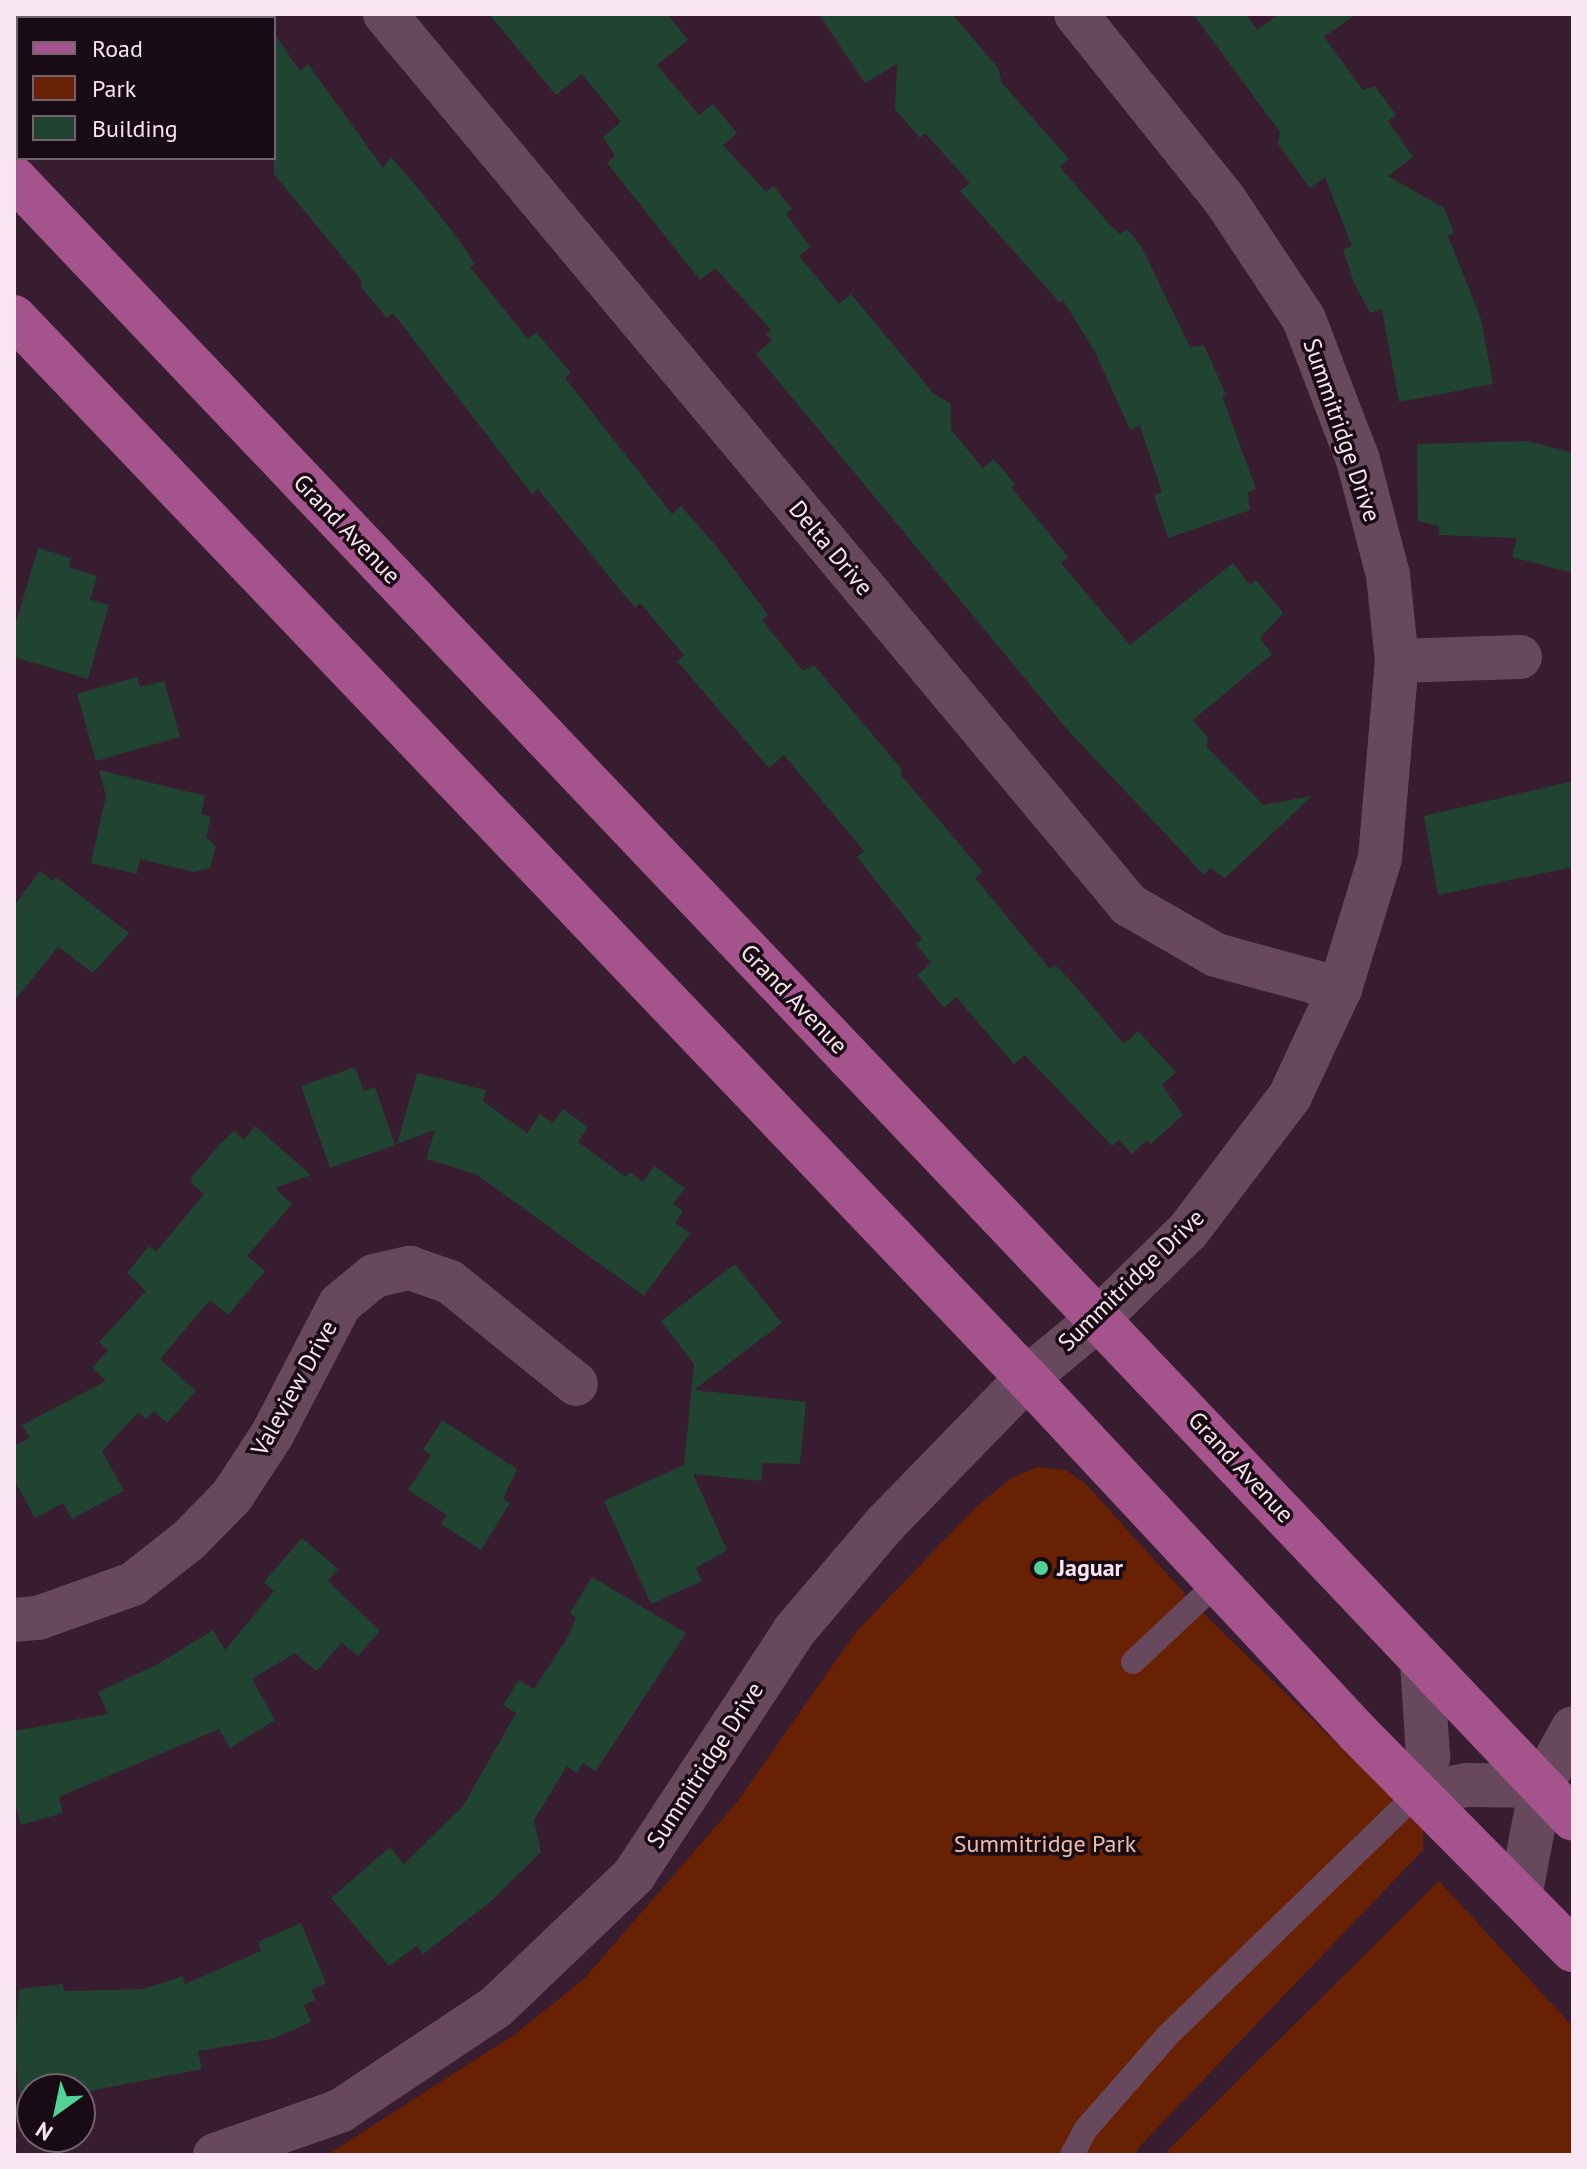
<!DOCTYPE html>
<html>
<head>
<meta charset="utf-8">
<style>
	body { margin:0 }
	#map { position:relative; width:1587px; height:2169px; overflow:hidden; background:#381c2f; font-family:"PT Sans",sans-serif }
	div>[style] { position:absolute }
	.green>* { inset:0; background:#682203 }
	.building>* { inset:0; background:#214432 }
	.lane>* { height:24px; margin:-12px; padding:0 12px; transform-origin:12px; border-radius:12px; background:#67485d }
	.street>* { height:44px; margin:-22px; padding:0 22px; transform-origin:22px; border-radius:22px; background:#67485d }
	.primary>* { height:44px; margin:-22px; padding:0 22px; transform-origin:22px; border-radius:22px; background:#a4538c }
	.dots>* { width:22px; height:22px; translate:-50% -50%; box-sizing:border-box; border:4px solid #180b13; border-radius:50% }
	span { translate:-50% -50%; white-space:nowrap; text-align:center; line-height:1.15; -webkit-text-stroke:7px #180b13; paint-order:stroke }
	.street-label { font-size:24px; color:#f8e5f1 }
	.poi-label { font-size:24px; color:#f8e5f1; font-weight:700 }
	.left { translate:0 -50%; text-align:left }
	.park-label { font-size:24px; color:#f1bdab }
	.frame { position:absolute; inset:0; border:16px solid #f8e5f1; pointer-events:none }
	.legend { position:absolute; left:16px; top:16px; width:260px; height:144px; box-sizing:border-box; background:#180b13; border:2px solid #72626c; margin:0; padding:10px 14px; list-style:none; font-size:24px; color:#f8e5f1 }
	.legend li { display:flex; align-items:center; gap:16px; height:40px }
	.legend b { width:40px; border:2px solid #72626c }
	.north { position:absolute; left:16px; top:2073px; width:80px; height:80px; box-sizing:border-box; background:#180b13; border:2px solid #72626c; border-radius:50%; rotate:213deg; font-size:22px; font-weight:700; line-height:32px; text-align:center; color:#f8e5f1 }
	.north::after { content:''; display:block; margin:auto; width:28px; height:36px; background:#51d398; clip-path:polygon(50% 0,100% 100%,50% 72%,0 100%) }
</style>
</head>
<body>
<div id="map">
	<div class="green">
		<div style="clip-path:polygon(1038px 1467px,1065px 1470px,1086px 1484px,1194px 1604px,1423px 1828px,1423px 1850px,1138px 2148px,1137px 2155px,327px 2155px,514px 2035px,584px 1979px,737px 1802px,856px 1632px,978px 1505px,1012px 1478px)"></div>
		<div style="clip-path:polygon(1439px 1881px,1573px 2027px,1573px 2155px,1163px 2155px)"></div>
	</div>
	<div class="building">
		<div style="clip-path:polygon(489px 14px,667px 14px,688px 40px,657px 65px,699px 115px,713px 104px,737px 133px,723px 145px,766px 192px,774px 186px,792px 209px,786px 214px,810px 247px,799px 256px,839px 304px,851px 294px,934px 394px,951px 404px,951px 430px,983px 468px,994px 459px,1015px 484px,1011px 487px,1068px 557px,1061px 563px,1130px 645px,1233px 563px,1250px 585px,1256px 580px,1283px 613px,1260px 638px,1272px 654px,1193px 720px,1208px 738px,1207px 747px,1263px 805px,1312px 796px,1225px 878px,1210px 868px,1204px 875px,1066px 728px,756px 354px,772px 340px,766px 334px,771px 330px,715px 268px,700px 280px,607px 163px,615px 156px,603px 137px,621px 122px,582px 74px,556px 95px)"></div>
		<div style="clip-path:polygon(819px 14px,952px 14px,998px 68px,1002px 83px,1069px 159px,1060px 167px,1110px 225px,1120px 234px,1127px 229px,1141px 246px,1190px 347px,1204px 345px,1226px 395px,1222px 396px,1256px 489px,1248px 492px,1250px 510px,1168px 538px,1154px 495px,1162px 492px,1140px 426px,1130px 430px,1095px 352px,1063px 300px,1059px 302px,960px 191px,970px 183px,925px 133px,920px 138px,895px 109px,897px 64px,865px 83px)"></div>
		<div style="clip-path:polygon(1193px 14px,1246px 14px,1257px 30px,1279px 14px,1356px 14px,1324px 37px,1363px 90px,1375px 86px,1396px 115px,1388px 121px,1413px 157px,1388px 176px,1444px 208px,1454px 233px,1448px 236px,1481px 319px,1493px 384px,1399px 402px,1382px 309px,1370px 313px,1354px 283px,1343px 249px,1352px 246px,1325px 177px,1310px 188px,1278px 144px,1280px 132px)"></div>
		<div style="clip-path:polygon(274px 33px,300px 71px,308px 64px,383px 168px,391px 157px,427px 199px,467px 251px,474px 264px,470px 267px,528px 339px,536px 332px,571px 373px,565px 378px,672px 514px,681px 506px,717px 547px,768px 615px,762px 620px,803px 671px,814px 665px,903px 771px,900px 774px,983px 872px,975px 878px,1050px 969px,1055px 965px,1071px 981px,1124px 1044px,1138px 1031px,1176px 1072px,1162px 1085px,1183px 1115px,1151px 1144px,1147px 1140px,1132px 1154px,1119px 1140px,1112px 1146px,1025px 1055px,1014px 1064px,956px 997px,944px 1008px,917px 975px,931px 963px,916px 944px,922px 939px,857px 857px,864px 851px,784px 755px,769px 768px,677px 661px,684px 655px,640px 603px,635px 608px,538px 489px,532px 494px,393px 313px,387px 318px,361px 287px,362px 281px,274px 174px)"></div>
		<div style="clip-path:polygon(1528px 441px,1573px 453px,1573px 573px,1512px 557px,1517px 538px,1439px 535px,1439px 526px,1418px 521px,1417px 444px)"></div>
		<div style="clip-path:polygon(38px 548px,71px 558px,69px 567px,97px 576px,90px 600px,109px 605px,88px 679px,14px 657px,14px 629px)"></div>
		<div style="clip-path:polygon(137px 677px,140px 687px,164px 681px,180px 737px,96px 761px,77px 694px)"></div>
		<div style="clip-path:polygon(99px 770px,205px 796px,201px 814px,211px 817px,206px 837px,216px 846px,210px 868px,194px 872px,140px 859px,137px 874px,91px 863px,106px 796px)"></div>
		<div style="clip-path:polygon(1573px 781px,1573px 867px,1438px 895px,1424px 816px)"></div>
		<div style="clip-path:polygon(40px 871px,52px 881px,56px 877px,129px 933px,93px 973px,58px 947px,14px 1001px,14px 906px)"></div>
		<div style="clip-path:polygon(355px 1067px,364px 1091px,375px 1087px,395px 1145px,330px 1168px,301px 1086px)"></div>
		<div style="clip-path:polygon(417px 1073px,486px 1090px,483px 1101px,527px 1133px,540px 1114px,553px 1123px,563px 1109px,588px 1127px,578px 1142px,626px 1177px,630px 1172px,643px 1182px,654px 1166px,685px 1188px,673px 1204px,683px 1211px,675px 1223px,690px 1233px,644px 1296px,476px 1174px,426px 1159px,435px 1130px,397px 1144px)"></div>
		<div style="clip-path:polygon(255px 1126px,311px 1175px,275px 1188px,292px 1204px,247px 1256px,265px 1271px,228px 1315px,210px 1300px,160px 1359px,196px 1391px,167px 1423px,154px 1411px,146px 1419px,138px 1413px,102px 1451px,124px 1491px,72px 1519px,63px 1503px,35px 1518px,14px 1480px,14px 1446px,30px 1438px,22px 1425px,106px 1381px,92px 1368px,108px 1350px,99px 1342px,146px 1291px,127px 1273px,149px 1246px,156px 1252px,204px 1194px,191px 1183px,192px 1177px,219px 1145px,234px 1131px,244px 1140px)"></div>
		<div style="clip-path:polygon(735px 1264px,782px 1323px,694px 1390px,806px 1402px,800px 1464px,763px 1463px,761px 1481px,693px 1474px,727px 1550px,696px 1568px,702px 1581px,651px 1604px,604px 1501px,684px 1465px,694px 1364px,661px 1321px)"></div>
		<div style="clip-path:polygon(442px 1420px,517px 1469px,503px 1499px,510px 1503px,481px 1550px,441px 1524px,447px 1515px,408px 1490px,431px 1455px,423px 1450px)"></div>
		<div style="clip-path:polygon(302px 1538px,338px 1569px,328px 1581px,380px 1631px,358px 1656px,342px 1643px,316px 1671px,295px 1653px,252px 1679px,275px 1720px,230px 1748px,219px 1729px,59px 1797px,63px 1813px,21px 1825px,14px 1798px,14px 1731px,108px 1714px,98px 1692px,158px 1664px,213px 1630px,225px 1650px,274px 1591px,264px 1582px)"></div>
		<div style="clip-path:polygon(592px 1577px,686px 1633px,596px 1771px,583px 1763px,577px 1773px,567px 1766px,534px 1820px,541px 1852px,490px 1902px,423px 1954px,417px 1946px,389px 1966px,331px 1898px,390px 1847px,404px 1864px,463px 1806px,516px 1713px,503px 1705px,519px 1680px,534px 1689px,566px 1640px,576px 1618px,570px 1613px)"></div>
		<div style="clip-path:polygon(301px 1923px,326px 1983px,311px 1990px,316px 2000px,304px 2005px,311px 2022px,272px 2039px,198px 2051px,202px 2069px,80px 2093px,32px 2089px,32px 2099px,20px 2100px,14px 2048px,19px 1989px,63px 1984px,64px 1991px,143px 1989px,183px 1976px,185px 1984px,261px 1951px,258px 1942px)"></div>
	</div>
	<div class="lane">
		<div style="left:1133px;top:1662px;width:115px;rotate:-43.2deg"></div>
		<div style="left:1072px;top:2155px;width:30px;rotate:-62deg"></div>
		<div style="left:1086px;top:2129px;width:125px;rotate:-48.9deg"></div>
		<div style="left:1168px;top:2035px;width:347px;rotate:-44.1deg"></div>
	</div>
	<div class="street">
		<div style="left:385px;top:14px;width:1161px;rotate:50.14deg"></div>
		<div style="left:1129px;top:905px;width:100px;rotate:29.9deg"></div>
		<div style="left:1216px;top:955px;width:129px;rotate:15.3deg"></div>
		<div style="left:1397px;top:661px;width:123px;rotate:-1.9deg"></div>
		<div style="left:14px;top:1620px;width:24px;rotate:-5deg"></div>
		<div style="left:38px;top:1618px;width:101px;rotate:-19.7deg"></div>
		<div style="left:133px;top:1584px;width:71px;rotate:-38.2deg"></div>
		<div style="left:189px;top:1540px;width:62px;rotate:-45.7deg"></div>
		<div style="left:232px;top:1496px;width:75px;rotate:-56.9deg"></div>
		<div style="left:273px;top:1433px;width:145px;rotate:-62.6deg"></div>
		<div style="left:340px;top:1304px;width:44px;rotate:-39.5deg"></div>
		<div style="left:374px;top:1276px;width:37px;rotate:-13deg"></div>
		<div style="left:410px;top:1268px;width:42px;rotate:19.3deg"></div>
		<div style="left:450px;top:1282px;width:162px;rotate:39deg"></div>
		<div style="left:1417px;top:1794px;width:39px;rotate:-73deg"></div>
		<div style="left:1428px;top:1757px;width:95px;rotate:-93.6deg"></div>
		<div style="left:1417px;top:1794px;width:51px;rotate:-10.2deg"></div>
		<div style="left:1467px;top:1785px;width:74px;rotate:0.8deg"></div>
		<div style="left:1520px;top:1897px;width:113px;rotate:-79.3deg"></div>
		<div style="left:1541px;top:1786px;width:66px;rotate:-61.1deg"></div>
		<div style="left:215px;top:2155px;width:133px;rotate:-19.4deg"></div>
		<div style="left:340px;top:2111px;width:187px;rotate:-33.7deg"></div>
		<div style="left:496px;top:2007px;width:191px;rotate:-43.7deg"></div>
		<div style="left:634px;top:1875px;width:292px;rotate:-56.7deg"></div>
		<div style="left:794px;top:1631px;width:142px;rotate:-49.6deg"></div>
		<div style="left:886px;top:1523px;width:202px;rotate:-45.8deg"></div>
		<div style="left:1027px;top:1378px;width:92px;rotate:-39.7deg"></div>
		<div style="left:1098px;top:1319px;width:126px;rotate:-44.4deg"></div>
		<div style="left:1188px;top:1231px;width:169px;rotate:-52.9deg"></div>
		<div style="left:1290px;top:1096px;width:118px;rotate:-65deg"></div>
		<div style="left:1340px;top:989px;width:137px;rotate:-73deg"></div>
		<div style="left:1380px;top:858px;width:198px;rotate:-85.1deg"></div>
		<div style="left:1397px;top:661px;width:86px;rotate:-96deg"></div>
		<div style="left:1388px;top:575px;width:119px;rotate:-104.6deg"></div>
		<div style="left:1358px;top:460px;width:151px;rotate:-111deg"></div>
		<div style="left:1304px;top:319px;width:143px;rotate:-123.6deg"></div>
		<div style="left:1225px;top:200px;width:238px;rotate:-128.7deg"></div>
	</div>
	<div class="primary">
		<div style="left:14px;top:178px;width:2263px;rotate:46.47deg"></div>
		<div style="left:14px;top:317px;width:1467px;rotate:46.33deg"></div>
		<div style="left:1027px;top:1378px;width:484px;rotate:47deg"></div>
		<div style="left:1357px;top:1732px;width:307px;rotate:45.3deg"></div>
	</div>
	<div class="dots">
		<div style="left:1041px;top:1568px;background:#51d398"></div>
	</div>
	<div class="street-label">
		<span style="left:1342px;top:430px;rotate:71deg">Summitridge Drive</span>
		<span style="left:347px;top:529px;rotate:46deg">Grand Avenue</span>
		<span style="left:831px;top:548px;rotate:50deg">Delta Drive</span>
		<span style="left:794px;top:999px;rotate:46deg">Grand Avenue</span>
		<span style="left:1131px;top:1280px;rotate:-44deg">Summitridge Drive</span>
		<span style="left:294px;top:1388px;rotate:-61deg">Valeview Drive</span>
		<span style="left:1241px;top:1467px;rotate:47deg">Grand Avenue</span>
		<span style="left:705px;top:1765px;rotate:-57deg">Summitridge Drive</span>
	</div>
	<div class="poi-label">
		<span class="left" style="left:1057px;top:1568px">Jaguar</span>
	</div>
	<div class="park-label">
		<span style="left:1045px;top:1844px">Summitridge Park</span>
	</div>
	<div class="frame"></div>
	<ul class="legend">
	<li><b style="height:10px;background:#a4538c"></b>Road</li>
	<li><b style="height:22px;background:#682203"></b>Park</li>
	<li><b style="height:22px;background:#214432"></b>Building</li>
	</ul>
	<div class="north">N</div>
</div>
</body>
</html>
